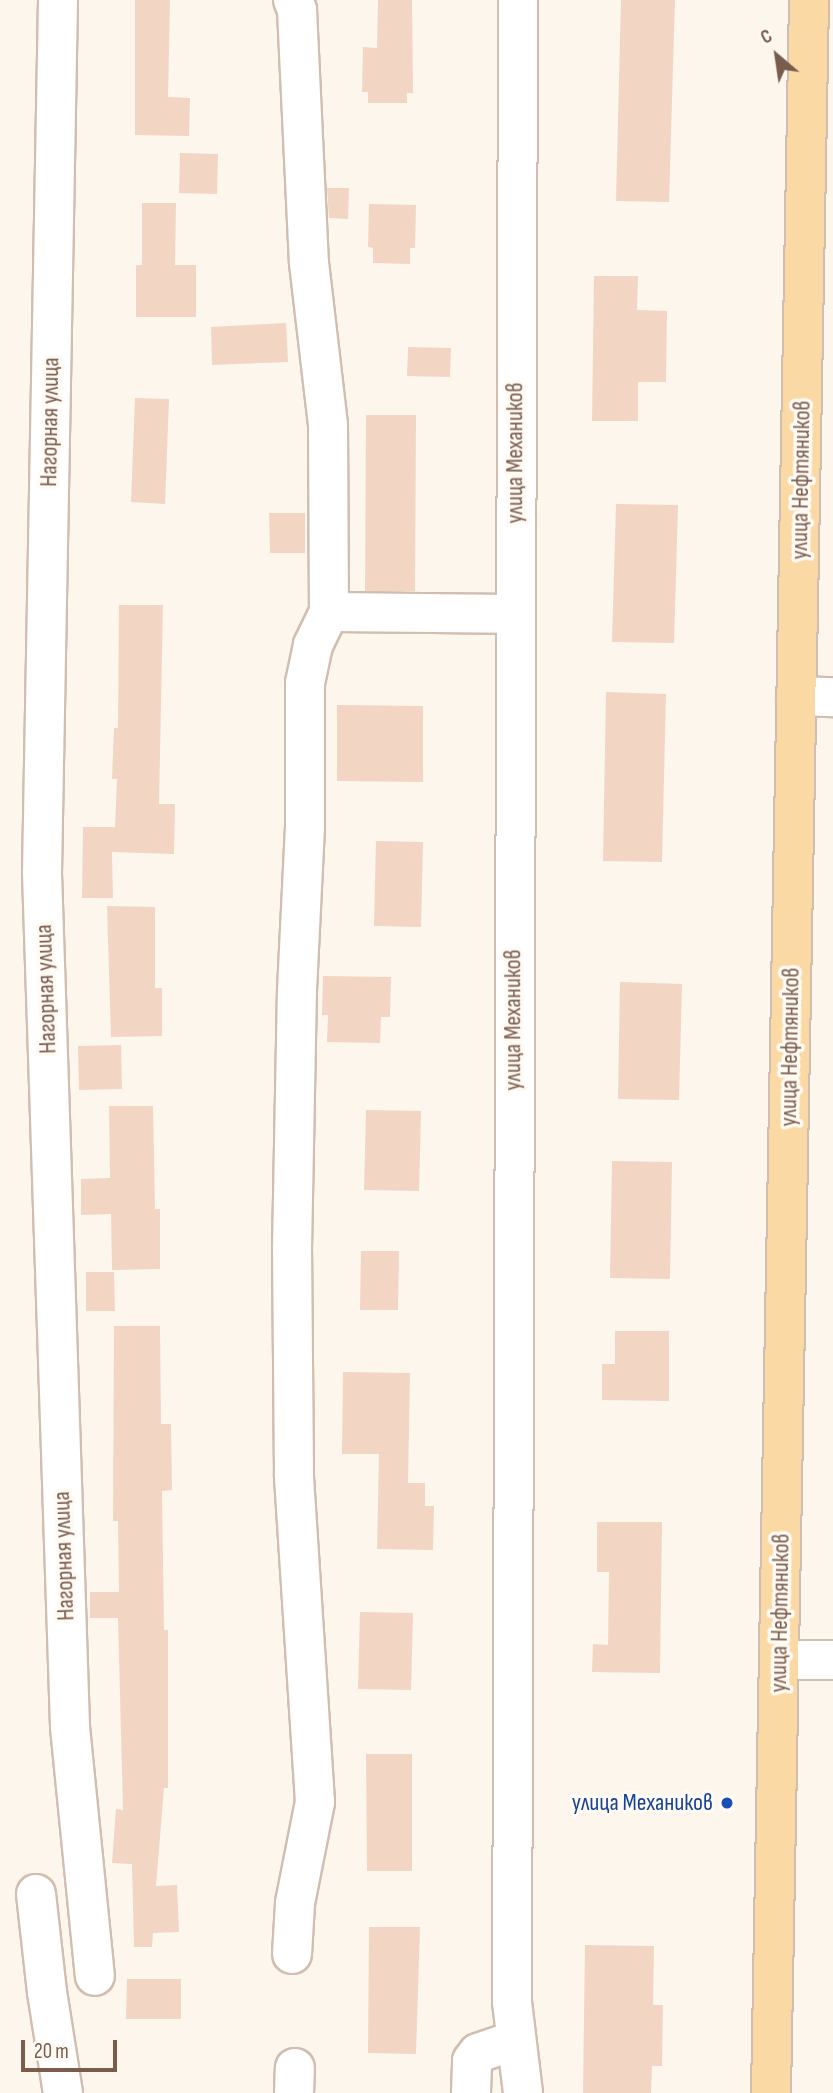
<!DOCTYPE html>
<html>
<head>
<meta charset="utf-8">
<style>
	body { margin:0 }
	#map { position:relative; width:833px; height:2093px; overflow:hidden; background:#fdf6ec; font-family:"Sofia Sans Condensed",sans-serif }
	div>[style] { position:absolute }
	.building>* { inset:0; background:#f3d5c3 }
	.roads { filter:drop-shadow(2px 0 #d1beb0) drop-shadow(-2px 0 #d1beb0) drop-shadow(0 2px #d1beb0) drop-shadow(0 -2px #d1beb0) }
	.minor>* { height:38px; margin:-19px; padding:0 19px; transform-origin:19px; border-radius:19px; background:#fff }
	.major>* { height:38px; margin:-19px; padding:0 19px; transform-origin:19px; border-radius:19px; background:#fbd9a5 }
	.dots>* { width:19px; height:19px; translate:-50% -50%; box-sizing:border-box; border:4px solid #fffaf3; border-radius:50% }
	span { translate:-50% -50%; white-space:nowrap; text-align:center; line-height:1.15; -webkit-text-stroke:7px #fffaf3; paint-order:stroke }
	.street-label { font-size:24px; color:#7a5c4d }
	.transit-label { font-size:24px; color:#164399 }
	.right { translate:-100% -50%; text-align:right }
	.north { position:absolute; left:742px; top:21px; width:70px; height:70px; -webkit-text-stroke:5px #fffaf3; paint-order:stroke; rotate:331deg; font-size:19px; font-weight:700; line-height:28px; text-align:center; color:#7a5c4d }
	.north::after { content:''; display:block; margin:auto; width:24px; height:32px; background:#7a5c4d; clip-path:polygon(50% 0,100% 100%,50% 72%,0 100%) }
	.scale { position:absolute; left:21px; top:2040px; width:96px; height:32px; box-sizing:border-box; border:4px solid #7a5c4d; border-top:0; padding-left:9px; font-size:21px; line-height:24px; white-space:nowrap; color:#7a5c4d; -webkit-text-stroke:5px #fffaf3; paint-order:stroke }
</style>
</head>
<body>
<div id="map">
	<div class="building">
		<div style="clip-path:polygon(135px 0,170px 0,168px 97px,190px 98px,189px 136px,135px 135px)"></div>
		<div style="clip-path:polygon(378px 0,412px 0,413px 93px,407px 93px,407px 103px,368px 103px,368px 92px,362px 92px,363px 47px,377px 48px)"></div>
		<div style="clip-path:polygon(621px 0,675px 0,669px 202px,616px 201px)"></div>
		<div style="clip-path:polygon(180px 153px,218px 154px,217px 194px,179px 193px)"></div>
		<div style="clip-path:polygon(327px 188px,349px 188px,348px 219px,329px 218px)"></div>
		<div style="clip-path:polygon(142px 203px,176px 203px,175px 265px,196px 265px,196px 317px,136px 317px,136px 265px,142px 265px)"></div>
		<div style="clip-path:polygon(369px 204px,416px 205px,415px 248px,410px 248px,410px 264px,373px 263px,373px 248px,368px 247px)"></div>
		<div style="clip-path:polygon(594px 276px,638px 276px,637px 310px,667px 311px,666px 382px,638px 382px,638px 421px,592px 421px)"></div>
		<div style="clip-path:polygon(286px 323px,288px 362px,212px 365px,211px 327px)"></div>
		<div style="clip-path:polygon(408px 347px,451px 348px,450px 377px,407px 376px)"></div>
		<div style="clip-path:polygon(135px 398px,169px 399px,165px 504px,131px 502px)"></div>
		<div style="clip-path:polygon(366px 415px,416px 415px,415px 591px,365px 591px)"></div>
		<div style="clip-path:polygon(616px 504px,678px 505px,674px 643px,612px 642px)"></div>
		<div style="clip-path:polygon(269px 513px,305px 513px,305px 553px,270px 553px)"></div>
		<div style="clip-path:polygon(119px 605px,163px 605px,159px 804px,175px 804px,174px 854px,112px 852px,113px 898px,82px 898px,83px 827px,115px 827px,117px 779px,112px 779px,114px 728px,118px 728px)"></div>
		<div style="clip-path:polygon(606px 692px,666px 694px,662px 862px,603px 861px)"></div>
		<div style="clip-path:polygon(337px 705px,423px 706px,423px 782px,337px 781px)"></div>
		<div style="clip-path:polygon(376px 841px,423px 842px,421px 927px,374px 926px)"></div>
		<div style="clip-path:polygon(107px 906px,155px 907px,155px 988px,162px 988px,162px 1036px,111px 1037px)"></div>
		<div style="clip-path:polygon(323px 976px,391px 977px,390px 1017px,381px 1017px,380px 1043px,327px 1042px,328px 1015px,322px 1015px)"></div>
		<div style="clip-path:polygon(620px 982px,682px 984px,679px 1100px,618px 1099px)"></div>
		<div style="clip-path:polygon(121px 1045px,122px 1089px,79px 1090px,78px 1046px)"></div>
		<div style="clip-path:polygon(109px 1106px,153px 1106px,155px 1209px,160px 1209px,160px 1269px,112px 1270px,111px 1214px,81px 1215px,81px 1179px,110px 1178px)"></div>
		<div style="clip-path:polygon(366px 1110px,421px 1111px,419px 1191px,364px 1190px)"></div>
		<div style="clip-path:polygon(612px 1161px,672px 1162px,670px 1279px,610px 1278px)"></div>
		<div style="clip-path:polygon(361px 1251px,399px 1251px,398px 1310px,360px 1310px)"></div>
		<div style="clip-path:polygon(86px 1272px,114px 1272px,115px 1311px,86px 1311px)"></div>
		<div style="clip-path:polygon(114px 1326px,160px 1326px,161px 1424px,171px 1424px,172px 1490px,162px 1491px,164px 1630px,168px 1630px,168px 1788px,164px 1788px,156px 1886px,177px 1885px,179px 1932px,153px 1933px,152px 1947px,134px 1947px,132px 1864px,112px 1863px,116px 1809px,123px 1810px,118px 1618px,90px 1618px,90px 1592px,119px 1592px,118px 1521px,113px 1521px)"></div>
		<div style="clip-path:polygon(615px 1331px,669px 1331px,669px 1401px,602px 1400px,602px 1364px,615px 1364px)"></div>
		<div style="clip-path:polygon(343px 1372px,410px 1373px,408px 1483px,425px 1483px,425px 1506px,434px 1506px,433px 1550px,377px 1549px,379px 1454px,342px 1454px)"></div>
		<div style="clip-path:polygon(597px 1522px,662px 1522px,660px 1673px,592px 1672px,593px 1644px,608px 1645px,609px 1572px,597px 1572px)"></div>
		<div style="clip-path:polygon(360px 1612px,413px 1613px,411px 1690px,358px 1689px)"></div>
		<div style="clip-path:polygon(366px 1754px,412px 1754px,412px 1871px,367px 1871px)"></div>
		<div style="clip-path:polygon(369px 1927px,420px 1927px,416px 2054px,368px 2053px)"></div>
		<div style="clip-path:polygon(585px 1945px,654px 1946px,653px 2005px,663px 2005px,662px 2066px,652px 2066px,651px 2093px,583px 2093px)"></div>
		<div style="clip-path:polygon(127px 1979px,181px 1979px,181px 2019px,126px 2019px)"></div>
	</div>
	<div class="roads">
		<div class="minor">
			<div style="left:58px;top:0;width:873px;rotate:91.05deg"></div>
			<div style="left:42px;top:873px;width:854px;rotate:88.12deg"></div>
			<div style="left:70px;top:1727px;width:250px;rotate:84.3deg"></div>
			<div style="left:293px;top:0;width:11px;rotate:68deg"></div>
			<div style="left:297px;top:10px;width:253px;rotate:87.3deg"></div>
			<div style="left:309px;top:263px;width:163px;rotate:83.3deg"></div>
			<div style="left:328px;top:425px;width:187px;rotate:89.7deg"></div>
			<div style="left:329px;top:612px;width:184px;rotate:0.6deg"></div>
			<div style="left:518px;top:0;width:2002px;rotate:90.17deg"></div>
			<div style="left:512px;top:2002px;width:92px;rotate:83.1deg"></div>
			<div style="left:796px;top:696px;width:37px;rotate:2deg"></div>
			<div style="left:779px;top:1660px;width:54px"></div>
			<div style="left:36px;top:1894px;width:99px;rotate:83.6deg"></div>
			<div style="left:47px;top:1992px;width:102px;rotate:81deg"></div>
			<div style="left:292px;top:1954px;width:51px;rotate:-86.6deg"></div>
			<div style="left:295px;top:1903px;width:103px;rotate:-78.8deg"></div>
			<div style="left:315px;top:1802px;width:328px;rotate:-93.7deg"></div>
			<div style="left:294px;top:1475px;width:226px;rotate:-90.5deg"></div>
			<div style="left:292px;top:1249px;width:259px;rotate:-88.9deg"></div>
			<div style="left:297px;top:990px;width:163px;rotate:-87.2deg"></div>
			<div style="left:305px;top:827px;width:144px;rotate:-90deg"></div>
			<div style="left:305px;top:683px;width:39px;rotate:-78deg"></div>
			<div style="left:313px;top:645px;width:37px;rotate:-64deg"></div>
			<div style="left:294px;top:2093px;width:25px;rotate:-88deg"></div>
			<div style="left:471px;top:2093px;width:32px;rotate:-88deg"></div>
			<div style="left:472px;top:2061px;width:10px;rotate:-53deg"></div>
			<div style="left:478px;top:2053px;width:40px;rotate:-18.9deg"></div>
		</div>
		<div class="major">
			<div style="left:771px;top:2093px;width:2093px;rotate:-88.96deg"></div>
		</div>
	</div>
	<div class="dots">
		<div style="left:727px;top:1803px;background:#1a4fb4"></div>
	</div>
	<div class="street-label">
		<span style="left:50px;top:422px;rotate:-89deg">Нагорная улица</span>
		<span style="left:515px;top:453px;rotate:-90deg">улица Механиков</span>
		<span style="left:801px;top:480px;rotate:-89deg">улица Нефтяников</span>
		<span style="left:46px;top:989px;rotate:-92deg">Нагорная улица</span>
		<span style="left:513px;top:1020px;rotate:-90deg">улица Механиков</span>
		<span style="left:790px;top:1047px;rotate:-89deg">улица Нефтяников</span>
		<span style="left:64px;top:1556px;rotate:-92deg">Нагорная улица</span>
		<span style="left:780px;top:1613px;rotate:-89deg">улица Нефтяников</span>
	</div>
	<div class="transit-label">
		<span class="right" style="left:713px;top:1803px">улица Механиков</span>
	</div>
	<div class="north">С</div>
	<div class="scale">20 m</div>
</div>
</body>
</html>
